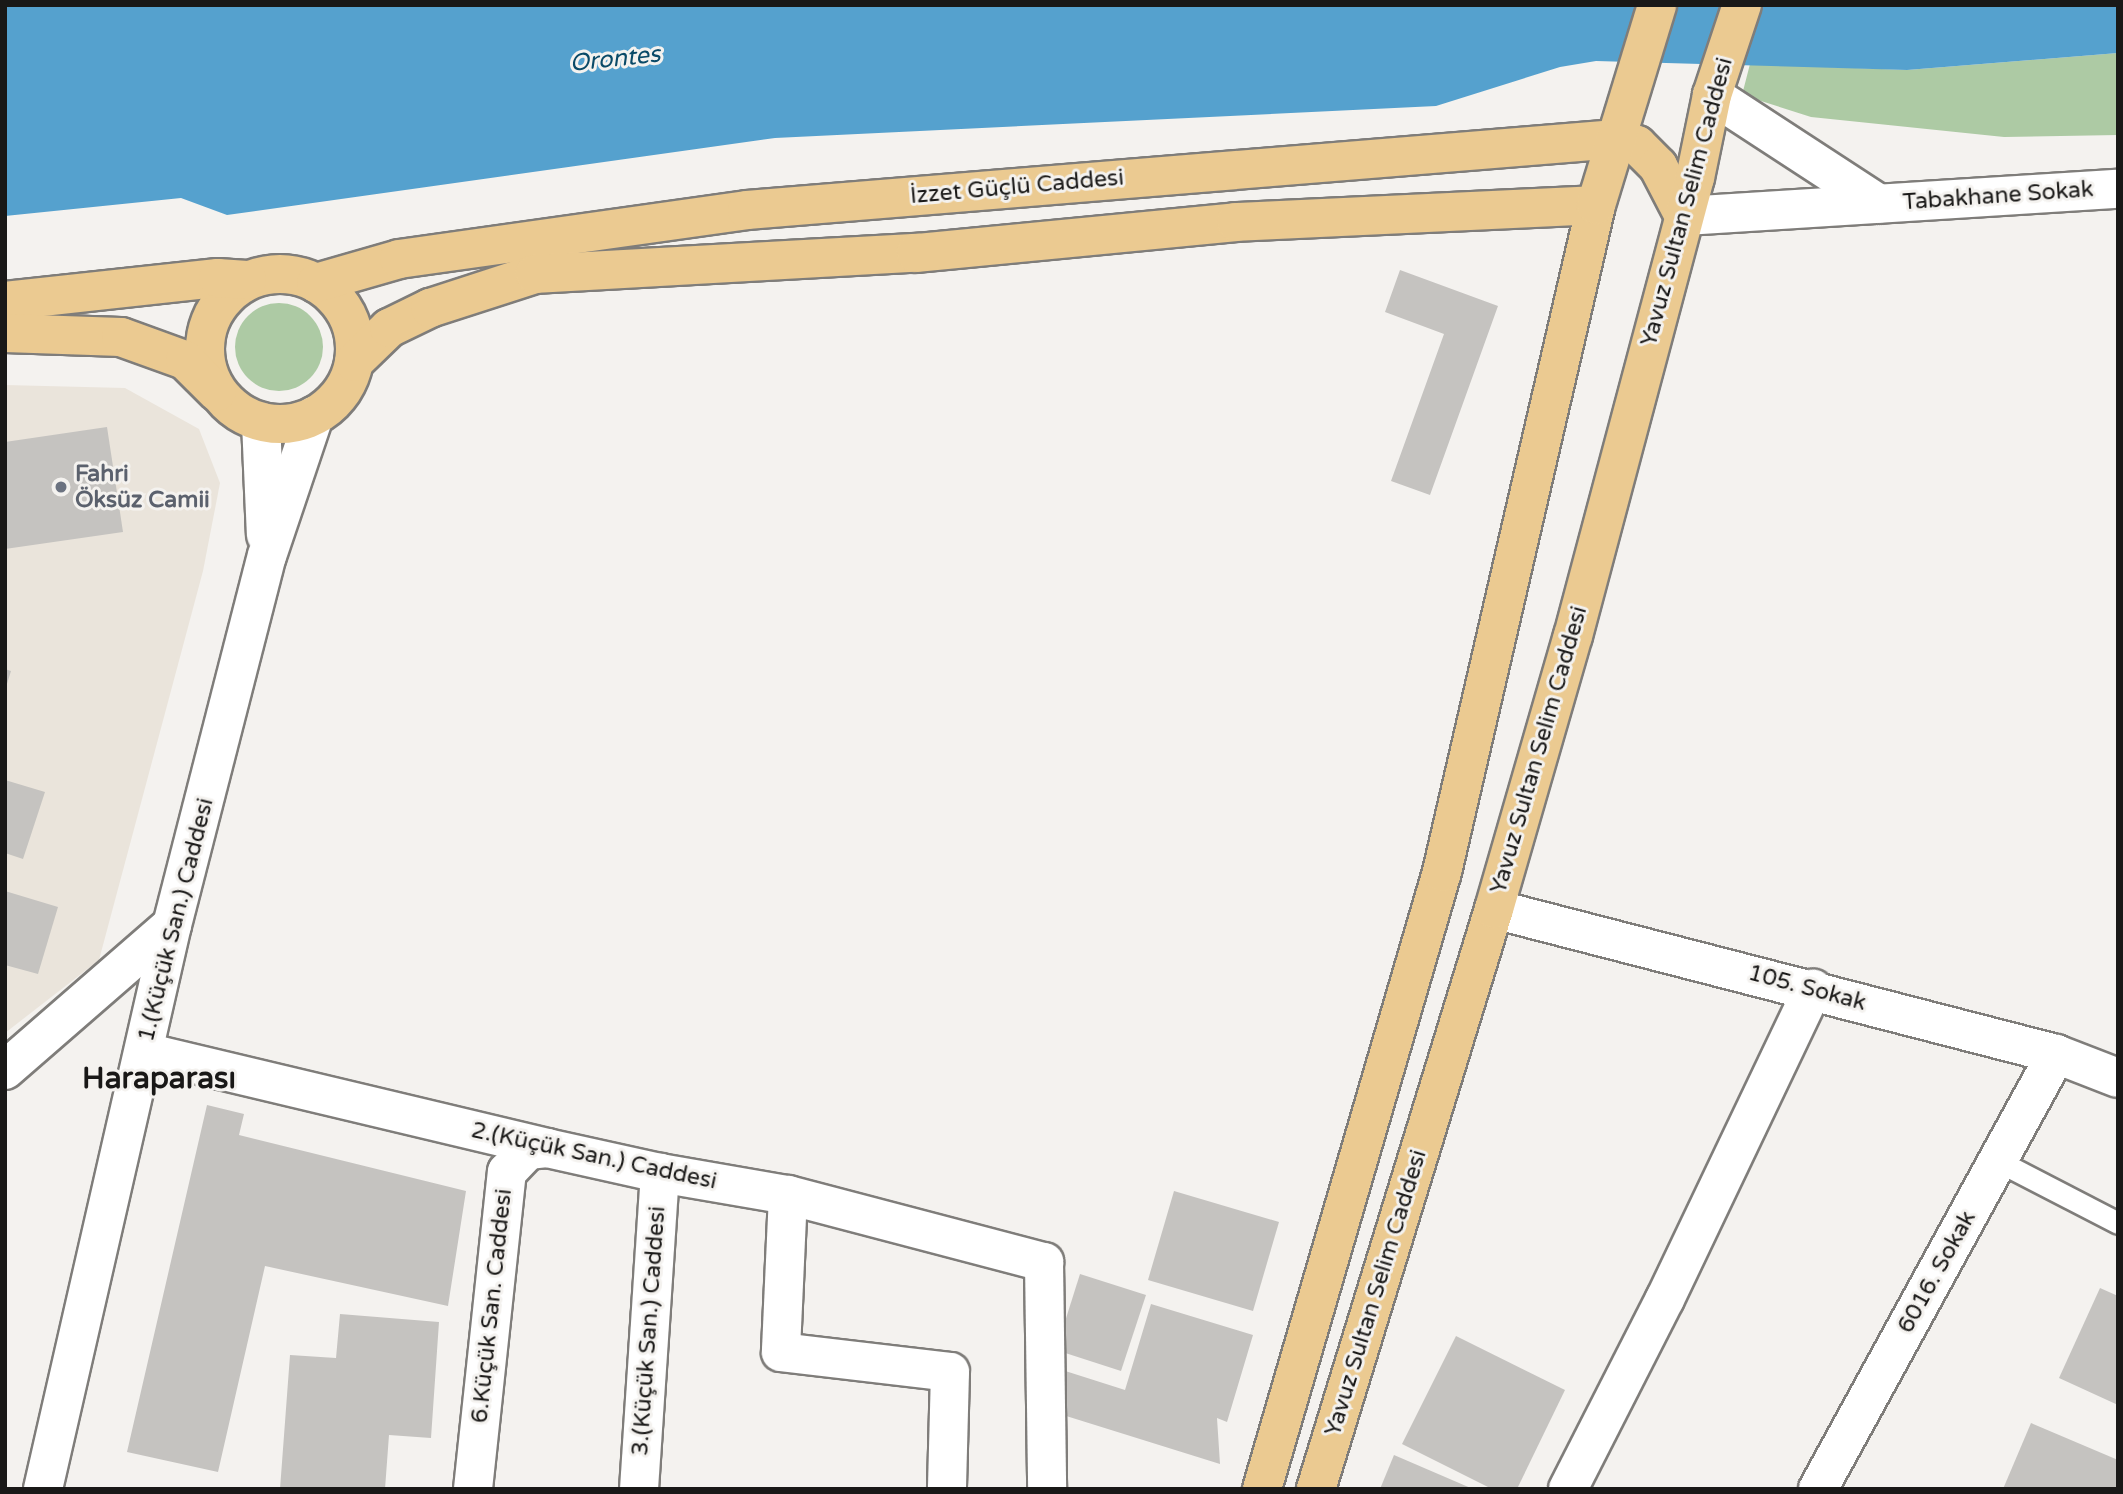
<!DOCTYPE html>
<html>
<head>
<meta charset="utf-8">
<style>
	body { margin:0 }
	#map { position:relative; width:2123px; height:1494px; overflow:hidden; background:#f4f2ef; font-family:"Varela Round",sans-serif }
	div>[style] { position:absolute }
	.built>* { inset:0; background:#eae4db }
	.green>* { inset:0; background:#adcaa4 }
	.round { border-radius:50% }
	.water>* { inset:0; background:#55a1ce }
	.building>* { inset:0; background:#c5c3c0 }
	.roads { filter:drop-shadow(2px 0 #7f7d7a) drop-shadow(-2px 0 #7f7d7a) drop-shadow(0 2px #7f7d7a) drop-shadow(0 -2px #7f7d7a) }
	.service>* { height:21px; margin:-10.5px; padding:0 10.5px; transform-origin:10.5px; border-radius:10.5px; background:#fff }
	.minor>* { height:38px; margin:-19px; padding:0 19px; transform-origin:19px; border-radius:19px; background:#fff }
	.primary>* { height:38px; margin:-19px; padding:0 19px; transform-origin:19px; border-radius:19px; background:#ebca91 }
	.primary>.ring { margin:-19px; padding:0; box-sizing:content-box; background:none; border:38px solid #ebca91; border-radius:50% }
	.dots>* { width:19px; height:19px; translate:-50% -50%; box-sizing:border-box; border:4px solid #f4f2ef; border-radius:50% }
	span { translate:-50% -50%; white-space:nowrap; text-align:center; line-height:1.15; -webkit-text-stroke:6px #f4f2ef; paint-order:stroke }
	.street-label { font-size:23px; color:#191817 }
	.worship-label { font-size:23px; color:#5b616d; font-weight:700 }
	.left { translate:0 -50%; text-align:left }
	.water-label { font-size:24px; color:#0a4a68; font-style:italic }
	.district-label { font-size:30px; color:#191817; font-weight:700 }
	.frame { position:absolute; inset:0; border:7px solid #191817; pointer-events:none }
</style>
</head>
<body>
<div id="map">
	<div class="built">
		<div style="clip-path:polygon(5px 385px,125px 388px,199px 429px,220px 483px,203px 571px,99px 960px,5px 1033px)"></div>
	</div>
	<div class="green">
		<div style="clip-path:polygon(2118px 53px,2118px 135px,2004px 137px,1811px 117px,1742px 95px,1750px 64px,1907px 70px)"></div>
		<div class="round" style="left:235px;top:303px;width:88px;height:88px"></div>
	</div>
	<div class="water">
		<div style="clip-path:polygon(5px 5px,2118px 5px,2118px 53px,1907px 70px,1596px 61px,1560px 67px,1436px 106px,775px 138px,227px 215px,181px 198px,5px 216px)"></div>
	</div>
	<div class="building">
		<div style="clip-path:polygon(1400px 270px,1498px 306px,1430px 495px,1391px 481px,1444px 334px,1385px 312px)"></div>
		<div style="clip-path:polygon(107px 427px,123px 532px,5px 549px,5px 442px)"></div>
		<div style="clip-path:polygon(5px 669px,11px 671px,6px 687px,5px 687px)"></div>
		<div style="clip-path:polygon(5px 780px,45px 792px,23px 859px,5px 853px)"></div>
		<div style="clip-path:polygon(5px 891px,58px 907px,38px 974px,5px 965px)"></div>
		<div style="clip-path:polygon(207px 1105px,244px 1114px,239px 1135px,466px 1191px,448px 1306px,265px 1266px,218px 1472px,127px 1452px)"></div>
		<div style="clip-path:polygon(1174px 1191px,1279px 1222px,1253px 1311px,1148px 1280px)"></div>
		<div style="clip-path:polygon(1080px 1274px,1146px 1295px,1121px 1371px,1056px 1350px)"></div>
		<div style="clip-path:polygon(2100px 1288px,2118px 1296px,2118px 1405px,2059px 1378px)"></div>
		<div style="clip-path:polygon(1151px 1304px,1253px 1335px,1227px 1422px,1217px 1418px,1220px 1464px,1047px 1410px,1059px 1369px,1125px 1390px)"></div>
		<div style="clip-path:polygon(340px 1314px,439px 1322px,431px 1438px,389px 1435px,385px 1489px,280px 1489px,290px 1355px,336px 1358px)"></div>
		<div style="clip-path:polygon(1456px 1336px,1565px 1390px,1517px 1489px,1492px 1489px,1402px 1444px)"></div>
		<div style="clip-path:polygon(2031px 1423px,2118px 1460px,2118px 1489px,2003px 1489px)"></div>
		<div style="clip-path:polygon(1394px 1455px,1473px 1489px,1380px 1489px)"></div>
	</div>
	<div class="roads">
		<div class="service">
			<div style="left:1998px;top:1161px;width:135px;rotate:27.3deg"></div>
		</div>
		<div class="minor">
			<div style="left:1712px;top:95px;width:199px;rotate:33.1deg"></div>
			<div style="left:1684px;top:216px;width:435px;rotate:-3.6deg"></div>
			<div style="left:261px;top:422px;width:113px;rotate:87.5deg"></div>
			<div style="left:1494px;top:909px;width:580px;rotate:14.47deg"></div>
			<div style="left:2056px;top:1054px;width:66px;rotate:21.2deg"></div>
			<div style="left:144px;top:1052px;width:414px;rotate:13.4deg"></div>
			<div style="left:547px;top:1148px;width:116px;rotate:12.5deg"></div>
			<div style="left:660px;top:1173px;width:130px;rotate:9.8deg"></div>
			<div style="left:788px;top:1195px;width:265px;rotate:14.7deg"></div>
			<div style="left:1044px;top:1262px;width:227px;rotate:89.2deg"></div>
			<div style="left:5px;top:1070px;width:221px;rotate:-41deg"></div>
			<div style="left:788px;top:1195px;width:157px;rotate:92.6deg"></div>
			<div style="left:781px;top:1352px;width:170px;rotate:6.7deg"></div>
			<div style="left:950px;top:1372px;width:117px;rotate:91.5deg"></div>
			<div style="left:43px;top:1489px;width:579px;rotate:-77.12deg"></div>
			<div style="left:172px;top:925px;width:381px;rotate:-75.6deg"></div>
			<div style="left:267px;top:556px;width:148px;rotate:-71.4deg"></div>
			<div style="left:473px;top:1489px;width:319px;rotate:-83.9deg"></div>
			<div style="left:507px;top:1172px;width:30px;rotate:-46deg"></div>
			<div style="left:528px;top:1150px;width:19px;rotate:-6deg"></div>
			<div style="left:639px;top:1489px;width:317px;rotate:-86.2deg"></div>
			<div style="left:1568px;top:1489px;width:213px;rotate:-63deg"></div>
			<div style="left:1665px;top:1299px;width:344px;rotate:-64.5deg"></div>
			<div style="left:1818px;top:1489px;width:496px;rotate:-61.3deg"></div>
		</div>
		<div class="primary">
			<div class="ring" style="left:205px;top:274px;width:112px;height:112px"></div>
			<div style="left:316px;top:283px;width:86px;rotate:-16.1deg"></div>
			<div style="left:399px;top:259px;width:351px;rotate:-8deg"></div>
			<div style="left:747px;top:210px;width:872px;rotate:-4.67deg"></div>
			<div style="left:1616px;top:139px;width:22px;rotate:16deg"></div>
			<div style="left:1637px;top:145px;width:30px;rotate:45deg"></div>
			<div style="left:1658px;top:166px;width:56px;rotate:62.5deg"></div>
			<div style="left:5px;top:301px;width:214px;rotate:-6.2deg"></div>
			<div style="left:218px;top:278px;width:29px;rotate:4deg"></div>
			<div style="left:5px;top:333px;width:116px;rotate:2deg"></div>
			<div style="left:121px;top:337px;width:68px;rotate:19.8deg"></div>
			<div style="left:185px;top:360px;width:45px;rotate:45deg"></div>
			<div style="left:354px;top:362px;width:49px;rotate:-44.2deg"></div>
			<div style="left:389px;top:328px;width:46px;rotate:-26deg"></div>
			<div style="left:430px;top:308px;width:110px;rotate:-17.9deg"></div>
			<div style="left:535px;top:274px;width:382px;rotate:-3.2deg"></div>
			<div style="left:916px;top:253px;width:321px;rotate:-5.5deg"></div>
			<div style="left:1236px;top:222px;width:360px;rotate:-2.7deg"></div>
			<div style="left:1262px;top:1489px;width:643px;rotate:-73.74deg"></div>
			<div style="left:1442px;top:872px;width:685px;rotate:-77deg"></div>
			<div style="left:1596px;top:205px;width:209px;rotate:-73deg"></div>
			<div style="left:1316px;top:1489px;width:607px;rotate:-72.94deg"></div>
			<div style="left:1494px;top:909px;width:284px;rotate:-73.9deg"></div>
			<div style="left:1573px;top:636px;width:474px;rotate:-75.1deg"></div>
			<div style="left:1695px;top:178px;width:85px;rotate:-78.4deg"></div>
			<div style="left:1712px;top:95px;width:95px;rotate:-71.6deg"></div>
		</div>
	</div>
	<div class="dots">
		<div style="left:61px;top:487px;background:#6b7280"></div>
	</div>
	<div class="street-label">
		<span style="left:1017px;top:187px;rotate:-5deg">İzzet Güçlü Caddesi</span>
		<span style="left:1998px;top:196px;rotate:-4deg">Tabakhane Sokak</span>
		<span style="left:1687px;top:202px;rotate:-75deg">Yavuz Sultan Selim Caddesi</span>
		<span style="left:1539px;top:750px;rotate:-74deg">Yavuz Sultan Selim Caddesi</span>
		<span style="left:176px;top:920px;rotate:-76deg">1.(Küçük San.) Caddesi</span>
		<span style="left:1807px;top:988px;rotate:15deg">105. Sokak</span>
		<span style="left:594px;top:1156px;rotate:12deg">2.(Küçük San.) Caddesi</span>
		<span style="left:1937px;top:1272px;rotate:-61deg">6016. Sokak</span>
		<span style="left:1376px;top:1293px;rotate:-73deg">Yavuz Sultan Selim Caddesi</span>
		<span style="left:492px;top:1306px;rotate:-84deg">6.Küçük San. Caddesi</span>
		<span style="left:649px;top:1331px;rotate:-86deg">3.(Küçük San.) Caddesi</span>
	</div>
	<div class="worship-label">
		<span class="left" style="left:75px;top:487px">Fahri<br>Öksüz Camii</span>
	</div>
	<div class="water-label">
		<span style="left:615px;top:59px;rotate:-6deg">Orontes</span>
	</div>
	<div class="district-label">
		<span style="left:159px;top:1079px">Haraparası</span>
	</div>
	<div class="frame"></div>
</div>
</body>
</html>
